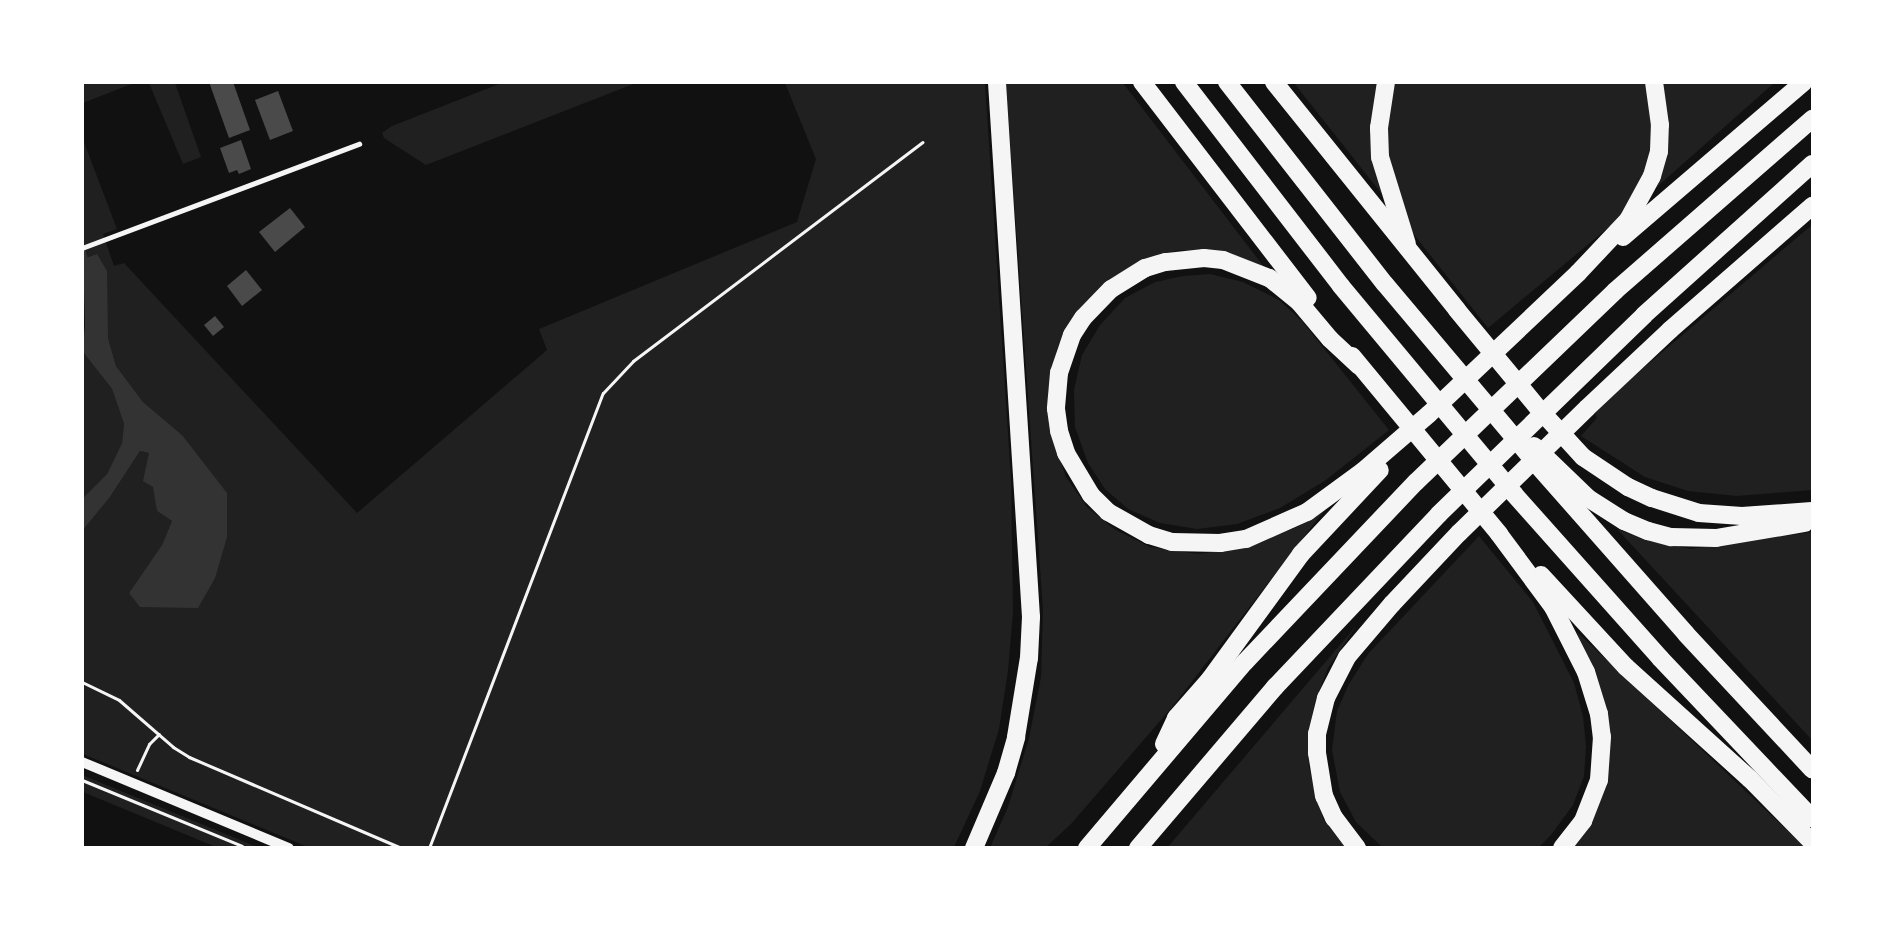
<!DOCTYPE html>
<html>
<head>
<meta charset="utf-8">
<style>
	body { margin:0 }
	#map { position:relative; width:1895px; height:930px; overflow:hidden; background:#111; font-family:Arial,sans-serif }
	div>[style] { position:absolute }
	.green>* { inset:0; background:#202020 }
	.water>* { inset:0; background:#333 }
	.stream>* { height:5px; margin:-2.5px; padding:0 2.5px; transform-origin:2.5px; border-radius:2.5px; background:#333 }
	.building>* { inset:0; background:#4a4a4a }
	.path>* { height:3px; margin:-1.5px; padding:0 1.5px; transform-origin:1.5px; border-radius:1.5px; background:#f5f5f5 }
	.service>* { height:4.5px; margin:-2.25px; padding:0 2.25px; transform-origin:2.25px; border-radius:2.25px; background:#f5f5f5 }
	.tertiary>* { height:10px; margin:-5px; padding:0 5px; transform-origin:5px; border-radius:5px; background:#f5f5f5 }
	.motorway>* { height:18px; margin:-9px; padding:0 9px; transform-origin:9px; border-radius:9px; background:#f5f5f5 }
	span { translate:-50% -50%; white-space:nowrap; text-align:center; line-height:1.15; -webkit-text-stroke:6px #fff; paint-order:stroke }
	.frame { position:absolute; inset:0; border:84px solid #fff; pointer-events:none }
</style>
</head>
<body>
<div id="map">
	<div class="green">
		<div style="clip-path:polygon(83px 82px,134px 82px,134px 83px,83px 103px)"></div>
		<div style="clip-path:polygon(504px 82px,636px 82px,636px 83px,426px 165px,384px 138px,382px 133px,392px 126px)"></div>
		<div style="clip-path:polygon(149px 83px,175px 83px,201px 157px,183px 164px)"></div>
		<div style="clip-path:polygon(785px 83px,985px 83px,1011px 480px,1013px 612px,1008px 671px,999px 729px,980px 791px,954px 847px,308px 847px,83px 754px,83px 530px,110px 497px,140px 451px,150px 453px,157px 511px,172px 521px,162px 545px,129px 593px,198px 608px,182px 435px,143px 402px,116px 366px,108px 338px,97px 254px,83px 259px,82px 137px,117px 229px,103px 234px,114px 266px,124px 263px,357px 513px,547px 350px,539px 329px,797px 222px,816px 159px)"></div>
		<div style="clip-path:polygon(1006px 83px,1123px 83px,1264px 267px,1243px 258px,1215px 251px,1179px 250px,1144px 260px,1108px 280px,1081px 310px,1058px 346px,1048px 390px,1051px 432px,1066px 477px,1087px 507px,1114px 529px,1150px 547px,1198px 554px,1245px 548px,1299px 526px,1327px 507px,1173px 706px,1071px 824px,1046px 847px,990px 848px,1008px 807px,1029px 738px,1041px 677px,1043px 610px)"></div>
		<div style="clip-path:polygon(1294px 83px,1774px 83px,1658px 186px,1488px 328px)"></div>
		<div style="clip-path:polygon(1812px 225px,1812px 490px,1737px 496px,1688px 491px,1645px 477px,1581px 436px,1597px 418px,1594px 410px)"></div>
		<div style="clip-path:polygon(1210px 274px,1243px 282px,1279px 300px,1302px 321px,1389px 430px,1326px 480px,1280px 508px,1237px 524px,1197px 529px,1160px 523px,1128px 509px,1105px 489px,1088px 463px,1075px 427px,1074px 390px,1082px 355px,1100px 325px,1125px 298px,1155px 282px,1183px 276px)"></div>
		<div style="clip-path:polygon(83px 352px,112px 389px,124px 424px,122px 443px,107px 474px,83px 498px)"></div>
		<div style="clip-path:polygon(1617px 529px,1645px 540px,1691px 549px,1812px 532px,1812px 740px)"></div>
		<div style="clip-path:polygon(1479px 536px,1533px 602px,1574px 683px,1583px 716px,1586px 746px,1584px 776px,1573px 805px,1551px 835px,1539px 847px,1382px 847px,1356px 822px,1340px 792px,1332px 750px,1337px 711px,1349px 684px,1368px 654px)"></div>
		<div style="clip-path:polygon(1357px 625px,1328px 668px,1315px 702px,1308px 735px,1309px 768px,1323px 819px,1345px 847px,1167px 848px)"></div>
		<div style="clip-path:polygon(1577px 632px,1805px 847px,1572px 848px,1602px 794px,1609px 765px,1608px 728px)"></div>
		<div style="clip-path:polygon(82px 775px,257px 847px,216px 847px,83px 792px)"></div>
	</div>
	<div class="water">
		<div style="clip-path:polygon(97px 254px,107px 271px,108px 338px,116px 366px,143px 402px,182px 435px,227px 493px,227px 537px,215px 578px,198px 608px,140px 607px,129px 593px,162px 545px,172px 521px,157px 511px,153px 487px,143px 481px,149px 453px,140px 451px,110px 497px,83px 530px,83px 498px,107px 474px,122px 443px,124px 424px,112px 389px,83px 352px,85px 324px,83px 259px)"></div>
	</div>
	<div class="stream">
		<div style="left:82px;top:249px;width:17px;rotate:73deg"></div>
	</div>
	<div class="building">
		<div style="clip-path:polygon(209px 82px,233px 82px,250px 130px,229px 138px)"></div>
		<div style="clip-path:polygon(278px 91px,293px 131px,270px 140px,255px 100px)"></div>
		<div style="clip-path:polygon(241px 140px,251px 169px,239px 174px,237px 170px,229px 173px,220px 148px)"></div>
		<div style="clip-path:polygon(290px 208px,305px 227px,275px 252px,259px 232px)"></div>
		<div style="clip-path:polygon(246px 270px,262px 290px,242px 306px,227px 286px)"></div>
		<div style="clip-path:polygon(215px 316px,224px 327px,213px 336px,204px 325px)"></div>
	</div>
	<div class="path">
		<div style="left:82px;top:682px;width:41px;rotate:25.9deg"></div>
		<div style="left:119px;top:700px;width:72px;rotate:41deg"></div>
		<div style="left:173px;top:747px;width:19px;rotate:32deg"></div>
		<div style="left:189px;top:757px;width:231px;rotate:23.2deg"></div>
		<div style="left:137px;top:770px;width:29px;rotate:-65deg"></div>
		<div style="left:149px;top:744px;width:14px;rotate:-45deg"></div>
		<div style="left:82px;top:780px;width:173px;rotate:22.4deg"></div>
		<div style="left:429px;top:848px;width:487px;rotate:-69.1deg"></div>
		<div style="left:603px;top:393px;width:44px;rotate:-46.8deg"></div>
		<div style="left:633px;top:361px;width:363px;rotate:-37.1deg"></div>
	</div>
	<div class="service">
		<div style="left:82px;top:248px;width:296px;rotate:-20.6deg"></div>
	</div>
	<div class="tertiary">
		<div style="left:82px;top:762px;width:224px;rotate:22.6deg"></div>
	</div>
	<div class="motorway">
		<div style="left:1142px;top:82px;width:272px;rotate:52.5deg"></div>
		<div style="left:1184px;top:82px;width:257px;rotate:52.4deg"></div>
		<div style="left:1341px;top:286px;width:271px;rotate:50.2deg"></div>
		<div style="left:1514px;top:494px;width:220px;rotate:48.3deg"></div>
		<div style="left:1660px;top:658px;width:221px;rotate:46.5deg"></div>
		<div style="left:1227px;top:82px;width:256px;rotate:52deg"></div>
		<div style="left:1385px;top:284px;width:239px;rotate:49.9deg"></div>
		<div style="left:1539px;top:467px;width:222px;rotate:48.6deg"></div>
		<div style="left:1686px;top:634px;width:185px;rotate:47deg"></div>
		<div style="left:1274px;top:82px;width:292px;rotate:51.2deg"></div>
		<div style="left:1457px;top:310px;width:129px;rotate:50.4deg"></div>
		<div style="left:1539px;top:409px;width:65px;rotate:47.5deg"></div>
		<div style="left:1583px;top:457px;width:54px;rotate:33.7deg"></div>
		<div style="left:1628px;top:487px;width:26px;rotate:25deg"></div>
		<div style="left:1652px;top:498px;width:49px;rotate:17.7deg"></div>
		<div style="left:1699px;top:513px;width:43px;rotate:4deg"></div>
		<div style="left:1742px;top:516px;width:70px;rotate:-4.1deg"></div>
		<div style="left:1386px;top:82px;width:47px;rotate:98.7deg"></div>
		<div style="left:1379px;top:128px;width:29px;rotate:88deg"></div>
		<div style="left:1380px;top:157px;width:91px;rotate:72.8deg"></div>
		<div style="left:1623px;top:237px;width:238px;rotate:-40.6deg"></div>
		<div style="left:1352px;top:356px;width:231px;rotate:50.4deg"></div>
		<div style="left:1499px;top:534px;width:91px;rotate:53.5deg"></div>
		<div style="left:1553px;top:607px;width:73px;rotate:63.1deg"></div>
		<div style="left:1586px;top:672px;width:44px;rotate:72.8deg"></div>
		<div style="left:1599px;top:714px;width:23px;rotate:83deg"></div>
		<div style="left:1602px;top:737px;width:43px;rotate:94deg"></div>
		<div style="left:1599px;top:780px;width:44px;rotate:111.3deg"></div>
		<div style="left:1583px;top:821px;width:34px;rotate:128deg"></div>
		<div style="left:1359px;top:366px;width:40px;rotate:-137deg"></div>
		<div style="left:1330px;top:339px;width:48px;rotate:-130deg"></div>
		<div style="left:1299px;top:302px;width:38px;rotate:-141deg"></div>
		<div style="left:1269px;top:278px;width:49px;rotate:-158.6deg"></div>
		<div style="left:1223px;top:260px;width:19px;rotate:-174deg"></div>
		<div style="left:1204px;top:258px;width:39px;rotate:174deg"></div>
		<div style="left:1165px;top:262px;width:21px;rotate:163deg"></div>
		<div style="left:1145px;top:268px;width:40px;rotate:148deg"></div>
		<div style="left:1111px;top:289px;width:40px;rotate:134deg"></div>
		<div style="left:1083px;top:318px;width:20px;rotate:123deg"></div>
		<div style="left:1072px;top:335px;width:40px;rotate:108.9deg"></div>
		<div style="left:1059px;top:373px;width:36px;rotate:95deg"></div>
		<div style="left:1056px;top:409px;width:22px;rotate:82deg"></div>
		<div style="left:1059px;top:431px;width:23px;rotate:72deg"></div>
		<div style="left:1066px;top:453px;width:49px;rotate:59.2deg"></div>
		<div style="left:1091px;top:495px;width:24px;rotate:45deg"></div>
		<div style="left:1108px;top:512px;width:47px;rotate:29.3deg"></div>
		<div style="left:1149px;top:535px;width:24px;rotate:17deg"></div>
		<div style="left:1172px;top:542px;width:48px;rotate:1.2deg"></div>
		<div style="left:1220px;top:543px;width:26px;rotate:-9deg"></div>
		<div style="left:1246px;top:539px;width:67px;rotate:-23.9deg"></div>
		<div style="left:1307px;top:512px;width:69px;rotate:-36.2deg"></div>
		<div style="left:1363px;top:471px;width:87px;rotate:-40.8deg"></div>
		<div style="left:1429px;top:414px;width:205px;rotate:-43.4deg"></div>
		<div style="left:1578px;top:273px;width:73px;rotate:-46.7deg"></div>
		<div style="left:1628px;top:220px;width:50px;rotate:-61.4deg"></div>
		<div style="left:1652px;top:176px;width:26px;rotate:-74deg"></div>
		<div style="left:1659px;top:151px;width:26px;rotate:-88deg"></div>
		<div style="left:1660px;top:125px;width:43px;rotate:-97.9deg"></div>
		<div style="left:1534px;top:446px;width:75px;rotate:43.9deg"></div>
		<div style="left:1588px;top:498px;width:43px;rotate:32.6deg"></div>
		<div style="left:1624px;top:521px;width:26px;rotate:23deg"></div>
		<div style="left:1648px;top:531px;width:24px;rotate:15deg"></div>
		<div style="left:1671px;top:537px;width:45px;rotate:1.3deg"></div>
		<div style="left:1716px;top:538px;width:90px;rotate:-9.6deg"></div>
		<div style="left:1541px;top:575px;width:125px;rotate:47.3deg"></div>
		<div style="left:1626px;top:667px;width:167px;rotate:42.1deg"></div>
		<div style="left:1750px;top:779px;width:88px;rotate:45.5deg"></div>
		<div style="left:1164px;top:744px;width:29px;rotate:-65deg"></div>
		<div style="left:1176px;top:718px;width:52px;rotate:-48.9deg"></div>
		<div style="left:1210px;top:679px;width:155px;rotate:-53.9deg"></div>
		<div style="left:1301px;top:554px;width:115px;rotate:-46.8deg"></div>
		<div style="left:974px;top:848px;width:82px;rotate:-66.9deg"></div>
		<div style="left:1006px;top:773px;width:37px;rotate:-74deg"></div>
		<div style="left:1016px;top:737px;width:80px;rotate:-80.7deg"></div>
		<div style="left:1029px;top:658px;width:41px;rotate:-87.2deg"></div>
		<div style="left:1031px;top:617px;width:536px;rotate:-93.64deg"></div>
		<div style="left:1087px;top:848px;width:244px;rotate:-49.7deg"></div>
		<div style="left:1245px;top:662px;width:248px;rotate:-46.5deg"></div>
		<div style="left:1416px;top:482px;width:276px;rotate:-43.8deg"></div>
		<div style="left:1615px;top:291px;width:262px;rotate:-41.1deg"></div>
		<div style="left:1138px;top:848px;width:211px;rotate:-49.6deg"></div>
		<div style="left:1275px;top:687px;width:238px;rotate:-46.5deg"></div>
		<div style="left:1439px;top:514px;width:286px;rotate:-44.1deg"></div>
		<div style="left:1644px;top:315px;width:226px;rotate:-41.9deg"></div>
		<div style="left:1357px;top:848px;width:38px;rotate:-127deg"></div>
		<div style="left:1334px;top:818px;width:24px;rotate:-114deg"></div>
		<div style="left:1324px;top:796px;width:44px;rotate:-99.2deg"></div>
		<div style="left:1317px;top:753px;width:19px;rotate:-90deg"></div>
		<div style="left:1317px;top:734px;width:37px;rotate:-76deg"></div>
		<div style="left:1326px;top:698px;width:46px;rotate:-62.9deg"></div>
		<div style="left:1347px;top:657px;width:70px;rotate:-49.7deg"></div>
		<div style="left:1392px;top:604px;width:98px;rotate:-46.7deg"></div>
		<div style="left:1459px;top:533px;width:179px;rotate:-44.3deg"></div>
		<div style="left:1587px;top:408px;width:114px;rotate:-43.2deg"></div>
		<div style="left:1670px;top:330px;width:189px;rotate:-41.1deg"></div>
	</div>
	<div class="frame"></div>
</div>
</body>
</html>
